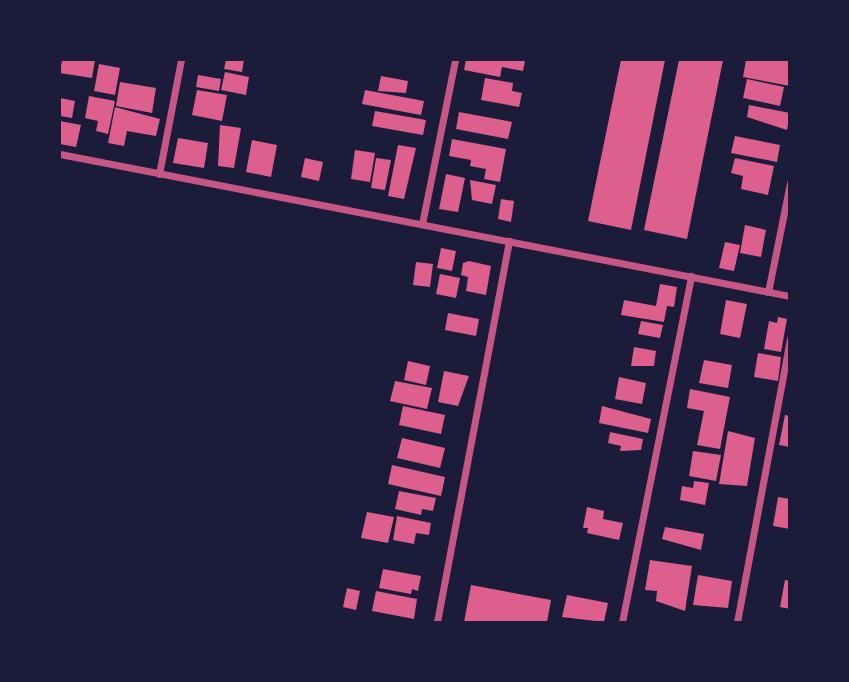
<!DOCTYPE html>
<html>
<head>
<meta charset="utf-8">
<style>
	body { margin:0 }
	#map { position:relative; width:849px; height:682px; overflow:hidden; background:#1b1b3a; font-family:"Fira Sans",sans-serif }
	div>[style] { position:absolute }
	.building>* { inset:0; background:#dd5f8e }
	.minor>* { height:7px; margin:-3.5px; padding:0 3.5px; transform-origin:3.5px; border-radius:3.5px; background:#c65784 }
	span { translate:-50% -50%; white-space:nowrap; text-align:center; line-height:1.15; -webkit-text-stroke:7px #1b1b3a; paint-order:stroke }
	.frame { position:absolute; inset:0; border:61px solid #1b1b3a; pointer-events:none }
</style>
</head>
<body>
<div id="map">
	<div class="building">
		<div style="clip-path:polygon(62px 60px,95px 60px,92px 78px,60px 73px)"></div>
		<div style="clip-path:polygon(226px 60px,244px 60px,242px 72px,224px 69px)"></div>
		<div style="clip-path:polygon(466px 60px,516px 60px,525px 61px,523px 71px,502px 67px,500px 77px,464px 70px)"></div>
		<div style="clip-path:polygon(621px 60px,665px 60px,631px 230px,588px 221px)"></div>
		<div style="clip-path:polygon(679px 60px,723px 60px,687px 239px,644px 230px)"></div>
		<div style="clip-path:polygon(746px 60px,790px 60px,790px 86px,743px 77px)"></div>
		<div style="clip-path:polygon(99px 64px,120px 68px,115px 95px,94px 91px)"></div>
		<div style="clip-path:polygon(225px 72px,249px 77px,246px 95px,221px 90px)"></div>
		<div style="clip-path:polygon(198px 75px,221px 79px,219px 91px,196px 87px)"></div>
		<div style="clip-path:polygon(381px 76px,408px 81px,406px 93px,378px 91px)"></div>
		<div style="clip-path:polygon(485px 78px,513px 83px,512px 91px,522px 93px,519px 107px,481px 100px)"></div>
		<div style="clip-path:polygon(747px 79px,784px 87px,780px 106px,743px 98px)"></div>
		<div style="clip-path:polygon(120px 82px,156px 88px,152px 113px,116px 106px)"></div>
		<div style="clip-path:polygon(197px 90px,227px 95px,222px 121px,192px 115px)"></div>
		<div style="clip-path:polygon(365px 90px,424px 101px,421px 115px,362px 104px)"></div>
		<div style="clip-path:polygon(89px 96px,115px 101px,108px 134px,96px 131px,98px 121px,85px 118px)"></div>
		<div style="clip-path:polygon(60px 98px,75px 101px,72px 118px,60px 116px)"></div>
		<div style="clip-path:polygon(749px 105px,790px 113px,787px 130px,747px 117px)"></div>
		<div style="clip-path:polygon(115px 107px,160px 119px,156px 136px,127px 131px,124px 146px,108px 143px)"></div>
		<div style="clip-path:polygon(375px 111px,426px 120px,423px 135px,372px 126px)"></div>
		<div style="clip-path:polygon(459px 112px,512px 122px,508px 139px,456px 129px)"></div>
		<div style="clip-path:polygon(60px 121px,81px 125px,76px 147px,60px 144px)"></div>
		<div style="clip-path:polygon(220px 125px,241px 128px,234px 168px,218px 166px)"></div>
		<div style="clip-path:polygon(735px 136px,780px 145px,777px 162px,731px 153px)"></div>
		<div style="clip-path:polygon(178px 138px,208px 143px,204px 168px,173px 163px)"></div>
		<div style="clip-path:polygon(452px 139px,506px 149px,500px 182px,484px 179px,486px 169px,470px 166px,471px 160px,449px 156px)"></div>
		<div style="clip-path:polygon(252px 140px,277px 145px,271px 177px,246px 172px)"></div>
		<div style="clip-path:polygon(398px 145px,416px 148px,404px 199px,388px 196px)"></div>
		<div style="clip-path:polygon(355px 150px,375px 153px,370px 182px,351px 179px)"></div>
		<div style="clip-path:polygon(305px 158px,323px 162px,319px 181px,301px 177px)"></div>
		<div style="clip-path:polygon(376px 158px,391px 160px,385px 190px,371px 188px)"></div>
		<div style="clip-path:polygon(735px 158px,774px 166px,768px 195px,741px 189px,743px 176px,731px 173px)"></div>
		<div style="clip-path:polygon(446px 174px,465px 178px,458px 212px,439px 209px)"></div>
		<div style="clip-path:polygon(470px 180px,496px 185px,492px 204px,472px 200px)"></div>
		<div style="clip-path:polygon(501px 199px,514px 201px,511px 222px,498px 219px)"></div>
		<div style="clip-path:polygon(745px 225px,766px 230px,761px 257px,740px 253px)"></div>
		<div style="clip-path:polygon(725px 242px,740px 245px,734px 271px,719px 268px)"></div>
		<div style="clip-path:polygon(441px 248px,456px 251px,452px 271px,437px 268px)"></div>
		<div style="clip-path:polygon(469px 261px,491px 266px,486px 295px,466px 291px,468px 277px,461px 275px,463px 263px)"></div>
		<div style="clip-path:polygon(416px 262px,433px 264px,430px 287px,413px 285px)"></div>
		<div style="clip-path:polygon(440px 274px,460px 278px,456px 298px,436px 294px)"></div>
		<div style="clip-path:polygon(660px 284px,677px 287px,674px 307px,667px 306px,664px 322px,621px 315px,624px 300px,656px 306px)"></div>
		<div style="clip-path:polygon(726px 300px,747px 304px,740px 338px,720px 334px)"></div>
		<div style="clip-path:polygon(448px 313px,479px 319px,476px 336px,445px 330px)"></div>
		<div style="clip-path:polygon(778px 317px,787px 319px,781px 352px,764px 349px,769px 321px,777px 323px)"></div>
		<div style="clip-path:polygon(641px 321px,663px 325px,660px 338px,638px 334px)"></div>
		<div style="clip-path:polygon(634px 347px,656px 351px,654px 366px,631px 366px)"></div>
		<div style="clip-path:polygon(758px 353px,781px 357px,778px 381px,754px 377px)"></div>
		<div style="clip-path:polygon(704px 360px,732px 365px,728px 388px,699px 383px)"></div>
		<div style="clip-path:polygon(408px 361px,430px 366px,426px 385px,404px 380px)"></div>
		<div style="clip-path:polygon(444px 371px,469px 376px,458px 406px,438px 402px)"></div>
		<div style="clip-path:polygon(619px 377px,646px 383px,642px 404px,615px 399px)"></div>
		<div style="clip-path:polygon(395px 381px,432px 388px,427px 409px,390px 401px)"></div>
		<div style="clip-path:polygon(690px 389px,730px 397px,720px 449px,697px 445px,704px 411px,687px 408px)"></div>
		<div style="clip-path:polygon(403px 406px,445px 415px,441px 434px,399px 425px)"></div>
		<div style="clip-path:polygon(602px 406px,651px 419px,648px 433px,599px 423px)"></div>
		<div style="clip-path:polygon(785px 415px,790px 416px,790px 447px,779px 445px)"></div>
		<div style="clip-path:polygon(728px 431px,755px 438px,747px 486px,719px 484px)"></div>
		<div style="clip-path:polygon(610px 432px,643px 439px,641px 450px,620px 451px,621px 446px,608px 443px)"></div>
		<div style="clip-path:polygon(402px 438px,445px 448px,440px 468px,397px 458px)"></div>
		<div style="clip-path:polygon(693px 451px,721px 455px,716px 481px,689px 476px)"></div>
		<div style="clip-path:polygon(392px 465px,445px 477px,441px 496px,388px 484px)"></div>
		<div style="clip-path:polygon(694px 481px,709px 483px,705px 505px,680px 500px,682px 486px,693px 488px)"></div>
		<div style="clip-path:polygon(399px 491px,436px 498px,433px 511px,422px 509px,421px 515px,395px 509px)"></div>
		<div style="clip-path:polygon(778px 497px,790px 499px,790px 529px,773px 526px)"></div>
		<div style="clip-path:polygon(587px 507px,604px 511px,603px 519px,623px 523px,619px 540px,587px 533px,588px 528px,583px 528px)"></div>
		<div style="clip-path:polygon(367px 512px,394px 517px,388px 543px,361px 538px)"></div>
		<div style="clip-path:polygon(397px 516px,431px 523px,429px 535px,416px 533px,414px 544px,393px 540px)"></div>
		<div style="clip-path:polygon(665px 527px,704px 534px,701px 550px,662px 539px)"></div>
		<div style="clip-path:polygon(650px 560px,692px 566px,685px 611px,656px 601px,657px 591px,645px 590px)"></div>
		<div style="clip-path:polygon(383px 569px,421px 576px,418px 591px,412px 589px,411px 594px,379px 588px)"></div>
		<div style="clip-path:polygon(698px 575px,732px 581px,728px 608px,693px 605px)"></div>
		<div style="clip-path:polygon(785px 580px,790px 581px,790px 609px,780px 607px)"></div>
		<div style="clip-path:polygon(471px 585px,551px 600px,547px 622px,464px 622px)"></div>
		<div style="clip-path:polygon(347px 588px,360px 591px,356px 610px,343px 607px)"></div>
		<div style="clip-path:polygon(376px 591px,417px 599px,414px 619px,372px 611px)"></div>
		<div style="clip-path:polygon(567px 595px,608px 603px,604px 622px,562px 617px)"></div>
	</div>
	<div class="minor">
		<div style="left:60px;top:154px;width:744px;rotate:11.01deg"></div>
		<div style="left:159px;top:174px;width:116px;rotate:-79.1deg"></div>
		<div style="left:422px;top:224px;width:167px;rotate:-78.6deg"></div>
		<div style="left:768px;top:292px;width:111px;rotate:-78.6deg"></div>
		<div style="left:437px;top:622px;width:388px;rotate:-79.3deg"></div>
		<div style="left:622px;top:622px;width:353px;rotate:-78.7deg"></div>
		<div style="left:737px;top:622px;width:288px;rotate:-79.4deg"></div>
	</div>
	<div class="frame"></div>
</div>
</body>
</html>
